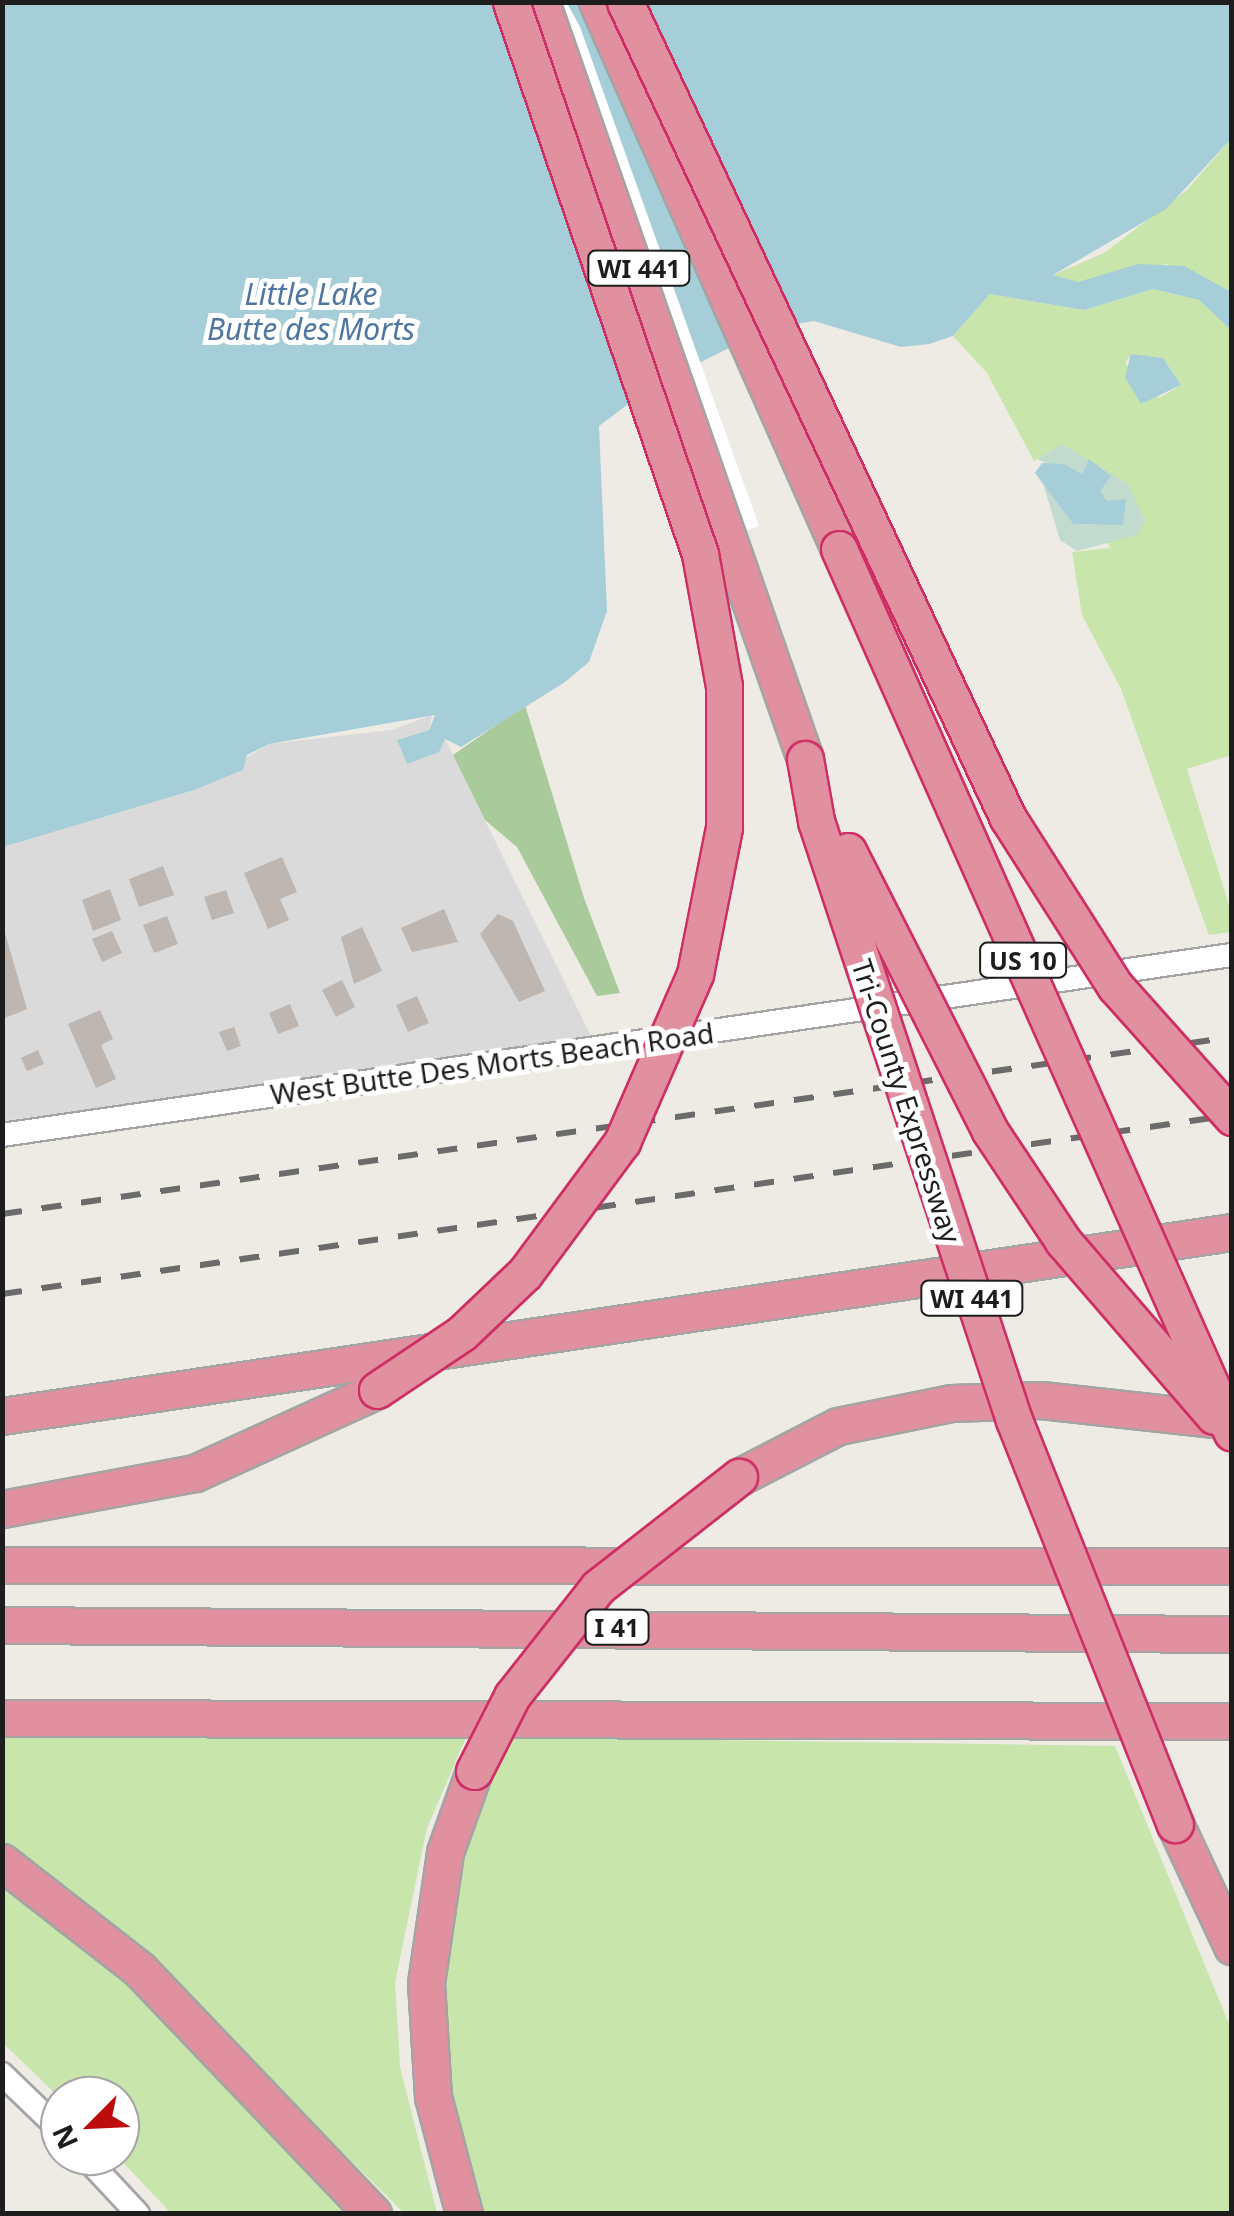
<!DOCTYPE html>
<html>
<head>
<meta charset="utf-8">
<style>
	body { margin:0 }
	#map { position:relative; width:1234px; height:2216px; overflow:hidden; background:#eeeae4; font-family:"Noto Sans",sans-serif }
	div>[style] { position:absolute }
	.residential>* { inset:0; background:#dbdada }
	.grass>* { inset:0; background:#c8e5ac }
	.forest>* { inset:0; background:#a9cb9b }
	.wetland>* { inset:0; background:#c1dbcf }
	.water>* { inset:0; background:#a6ced9 }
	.pier>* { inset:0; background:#fff }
	.building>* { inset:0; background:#beb6b0 }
	.roads { filter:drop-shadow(2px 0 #a4a4a4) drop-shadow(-2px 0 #a4a4a4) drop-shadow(0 2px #a4a4a4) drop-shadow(0 -2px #a4a4a4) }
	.minor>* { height:22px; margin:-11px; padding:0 11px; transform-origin:11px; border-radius:11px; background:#fff }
	.highway>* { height:35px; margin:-17.5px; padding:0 17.5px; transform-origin:17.5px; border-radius:17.5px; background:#e1909f }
	.rail>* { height:6px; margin-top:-3px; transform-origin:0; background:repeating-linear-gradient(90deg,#6b6b6b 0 20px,transparent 0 40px) }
	.bridges { filter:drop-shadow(2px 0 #ce2e65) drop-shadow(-2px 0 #ce2e65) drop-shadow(0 2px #ce2e65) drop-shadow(0 -2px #ce2e65) }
	.highway-bridge>* { height:35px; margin:-17.5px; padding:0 17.5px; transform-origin:17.5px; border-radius:17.5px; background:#e1909f }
	span { translate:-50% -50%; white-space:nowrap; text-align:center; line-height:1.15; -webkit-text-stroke:10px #fff; paint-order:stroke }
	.shield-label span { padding:2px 8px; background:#fff; border:2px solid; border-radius:8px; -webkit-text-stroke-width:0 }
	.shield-label { font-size:25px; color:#1d1d1d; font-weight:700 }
	.street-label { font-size:28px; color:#1d1d1d }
	.water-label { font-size:30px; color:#4d76a0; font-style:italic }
	.frame { position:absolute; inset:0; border:5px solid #1d1d1d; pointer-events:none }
	.north { position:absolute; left:40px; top:2076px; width:100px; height:100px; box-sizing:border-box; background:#fff; border:2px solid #a5a5a5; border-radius:50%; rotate:246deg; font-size:28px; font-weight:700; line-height:40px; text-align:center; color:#1d1d1d }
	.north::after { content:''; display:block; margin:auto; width:35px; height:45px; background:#be0c0c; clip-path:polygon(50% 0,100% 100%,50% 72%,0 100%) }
</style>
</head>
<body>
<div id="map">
	<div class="residential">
		<div style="clip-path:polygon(432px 715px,429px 730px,397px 740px,445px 739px,593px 1040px,3px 1121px,3px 847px,194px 790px,269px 744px,391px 730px)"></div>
	</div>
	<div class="grass">
		<div style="clip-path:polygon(1231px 139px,1231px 292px,1166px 264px,1078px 282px,1051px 276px,1104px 253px,1187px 190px)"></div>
		<div style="clip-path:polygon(evenodd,1153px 289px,1199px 300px,1231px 330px,1231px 755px,1187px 769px,1231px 912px,1231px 932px,1209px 935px,1121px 689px,1082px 615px,1072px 552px,1110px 548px,1062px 445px,1034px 461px,987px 373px,953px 336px,990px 294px,1084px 310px,1153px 289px,1131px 355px,1163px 358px,1181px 385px,1159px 398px,1125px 363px,1131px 355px)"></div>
		<div style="clip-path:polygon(467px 1735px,427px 1828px,395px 1982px,400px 2067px,437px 2213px,404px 2213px,107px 1921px,3px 1840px,2px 1736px)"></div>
		<div style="clip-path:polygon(503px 1737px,1115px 1746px,1231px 2029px,1231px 2213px,477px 2214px,448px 2110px,446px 1917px)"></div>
		<div style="clip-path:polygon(3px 1883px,130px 1986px,349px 2213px,171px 2213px,117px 2156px,120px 2096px,60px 2098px,3px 2043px)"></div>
	</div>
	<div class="forest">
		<div style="clip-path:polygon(525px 705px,584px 898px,620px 993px,597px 996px,517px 847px,485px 820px,453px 755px)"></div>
	</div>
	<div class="wetland">
		<div style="clip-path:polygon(1062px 444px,1128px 484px,1145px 521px,1137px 535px,1077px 551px,1060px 540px,1043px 483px,1073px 524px,1123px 525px,1096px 484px,1037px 459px)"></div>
	</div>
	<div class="water">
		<div style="clip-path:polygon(2px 3px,1231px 3px,1231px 139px,1166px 209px,1053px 275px,1078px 282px,1138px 264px,1184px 266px,1231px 292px,1231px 330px,1199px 300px,1153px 289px,1084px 310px,990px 294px,953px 336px,929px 344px,901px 347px,814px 321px,767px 329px,651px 387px,599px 426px,607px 611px,589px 662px,565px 682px,461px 747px,445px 739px,439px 752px,407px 764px,397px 740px,429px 730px,435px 715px,269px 744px,247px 755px,243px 770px,194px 790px,3px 847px)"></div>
		<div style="clip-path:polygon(1131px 354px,1163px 358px,1181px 385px,1141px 404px,1125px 377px)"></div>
		<div style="clip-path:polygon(1089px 459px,1111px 476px,1100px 491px,1107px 501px,1126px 499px,1123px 525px,1073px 524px,1035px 473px,1042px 463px,1064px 464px,1082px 474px)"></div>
	</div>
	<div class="pier">
		<div style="clip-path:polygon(495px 3px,567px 3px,580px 27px,759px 526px,683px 553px)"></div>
	</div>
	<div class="building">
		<div style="clip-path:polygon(282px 857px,297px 892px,280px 899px,289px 920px,268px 929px,244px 873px)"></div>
		<div style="clip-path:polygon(163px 866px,174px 895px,139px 907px,129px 879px)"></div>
		<div style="clip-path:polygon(110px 889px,121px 920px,93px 931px,82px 900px)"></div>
		<div style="clip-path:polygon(226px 890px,234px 913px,212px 920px,204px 897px)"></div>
		<div style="clip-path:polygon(444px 909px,458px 942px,412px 952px,401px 928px)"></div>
		<div style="clip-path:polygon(498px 914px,513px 921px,545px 991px,519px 1002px,480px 934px)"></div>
		<div style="clip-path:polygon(167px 916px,178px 944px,154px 953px,143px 925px)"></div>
		<div style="clip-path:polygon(3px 926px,27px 1009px,5px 1018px,2px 1012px)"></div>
		<div style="clip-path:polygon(362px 927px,382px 971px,354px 984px,341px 937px)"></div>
		<div style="clip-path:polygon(112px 931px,122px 953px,102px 962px,92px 939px)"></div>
		<div style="clip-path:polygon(342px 980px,355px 1007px,336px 1017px,322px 990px)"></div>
		<div style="clip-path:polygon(417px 996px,429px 1023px,408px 1032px,396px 1005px)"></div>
		<div style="clip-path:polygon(290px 1004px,299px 1026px,278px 1034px,269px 1013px)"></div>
		<div style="clip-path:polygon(100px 1010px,113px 1039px,101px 1045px,116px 1079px,96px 1088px,68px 1024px)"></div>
		<div style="clip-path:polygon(234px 1027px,241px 1046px,227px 1051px,219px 1032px)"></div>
		<div style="clip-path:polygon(38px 1050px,44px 1064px,27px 1071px,21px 1058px)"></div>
	</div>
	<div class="roads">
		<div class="minor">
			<div style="left:2px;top:1135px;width:1243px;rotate:-8.33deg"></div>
			<div style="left:2px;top:2074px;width:81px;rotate:44deg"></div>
			<div style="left:84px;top:2156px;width:79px;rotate:47deg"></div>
		</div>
		<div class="highway">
			<div style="left:541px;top:2px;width:802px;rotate:70.77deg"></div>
			<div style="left:597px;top:2px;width:598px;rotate:66.13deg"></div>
			<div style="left:2px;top:1416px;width:1244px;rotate:-8.51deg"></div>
			<div style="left:739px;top:1477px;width:111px;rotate:-27.3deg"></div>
			<div style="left:838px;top:1426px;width:115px;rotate:-11.5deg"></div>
			<div style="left:951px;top:1403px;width:90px;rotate:-1.9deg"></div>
			<div style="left:1041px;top:1400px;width:192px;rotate:6.3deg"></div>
			<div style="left:2px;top:1509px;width:196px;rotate:-10.6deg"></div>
			<div style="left:195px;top:1473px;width:200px;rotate:-24.5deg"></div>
			<div style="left:2px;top:1565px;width:1230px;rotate:0.05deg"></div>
			<div style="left:2px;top:1625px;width:1230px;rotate:0.42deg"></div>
			<div style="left:2px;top:1718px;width:1230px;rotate:0.14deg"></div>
			<div style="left:1175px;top:1824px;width:135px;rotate:65deg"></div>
			<div style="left:2px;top:1862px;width:175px;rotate:38deg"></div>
			<div style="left:140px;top:1970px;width:337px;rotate:46.3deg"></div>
			<div style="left:464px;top:2214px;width:121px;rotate:-104.8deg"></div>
			<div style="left:433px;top:2097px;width:114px;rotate:-93.5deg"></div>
			<div style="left:426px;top:1983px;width:132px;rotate:-81.7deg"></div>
			<div style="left:445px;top:1852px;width:86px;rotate:-70.3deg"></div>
		</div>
	</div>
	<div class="rail">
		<div style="left:2px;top:1214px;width:1243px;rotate:-8.19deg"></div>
		<div style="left:2px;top:1294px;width:1243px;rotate:-8.28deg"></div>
	</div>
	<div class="bridges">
		<div class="highway-bridge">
			<div style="left:625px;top:2px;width:901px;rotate:64.86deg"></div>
			<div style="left:1008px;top:818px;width:199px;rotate:57.5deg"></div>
			<div style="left:1115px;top:986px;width:176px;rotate:48.2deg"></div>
			<div style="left:839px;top:549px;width:967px;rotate:66.03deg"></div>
			<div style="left:805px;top:759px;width:63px;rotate:79.9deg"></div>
			<div style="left:816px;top:821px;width:631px;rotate:71.71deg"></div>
			<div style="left:1014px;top:1420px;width:435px;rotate:68.3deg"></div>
			<div style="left:848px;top:851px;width:314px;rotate:63.1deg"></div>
			<div style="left:990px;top:1131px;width:132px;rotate:56.4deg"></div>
			<div style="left:1063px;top:1241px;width:231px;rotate:49.2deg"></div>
			<div style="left:377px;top:1390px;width:102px;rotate:-33.8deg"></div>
			<div style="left:462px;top:1333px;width:87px;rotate:-43.6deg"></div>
			<div style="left:525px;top:1273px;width:163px;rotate:-53.5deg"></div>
			<div style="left:622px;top:1142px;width:183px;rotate:-66.5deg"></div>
			<div style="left:695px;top:974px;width:150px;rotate:-78.8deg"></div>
			<div style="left:724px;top:827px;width:141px;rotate:-90deg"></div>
			<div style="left:724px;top:686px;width:134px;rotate:-100.3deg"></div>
			<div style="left:700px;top:554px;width:583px;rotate:-108.9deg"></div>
			<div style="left:474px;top:1771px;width:84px;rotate:-63.1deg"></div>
			<div style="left:512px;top:1696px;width:139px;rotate:-51.7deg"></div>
			<div style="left:598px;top:1587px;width:179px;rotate:-38deg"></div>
		</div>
	</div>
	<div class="shield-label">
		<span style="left:639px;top:268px">WI 441</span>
		<span style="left:1023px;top:960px">US 10</span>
		<span style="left:972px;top:1298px">WI 441</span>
		<span style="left:617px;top:1627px">I 41</span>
	</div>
	<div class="street-label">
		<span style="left:492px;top:1063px;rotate:-8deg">West Butte Des Morts Beach Road</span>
		<span style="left:907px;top:1101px;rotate:72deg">Tri-County Expressway</span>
	</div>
	<div class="water-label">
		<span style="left:311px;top:311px">Little Lake<br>Butte des Morts</span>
	</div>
	<div class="frame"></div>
	<div class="north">N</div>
</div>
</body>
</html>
